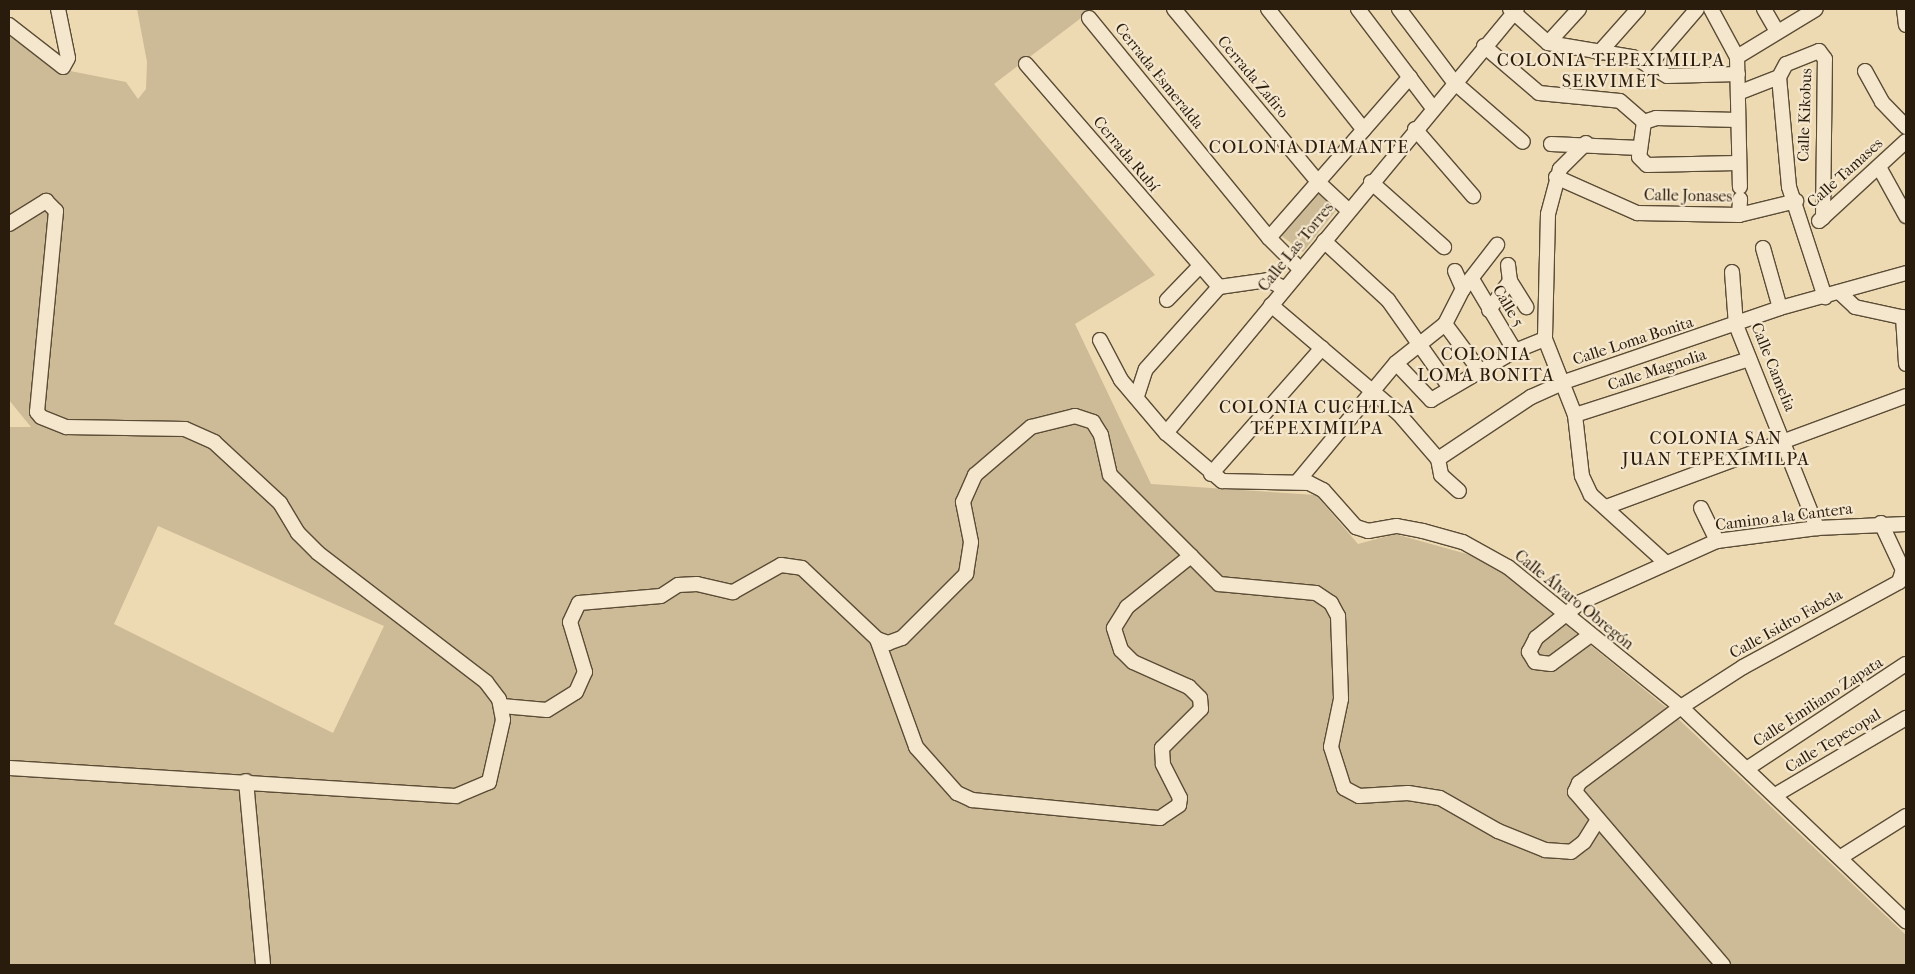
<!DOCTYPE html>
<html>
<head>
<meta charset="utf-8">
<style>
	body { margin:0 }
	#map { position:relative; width:1915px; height:974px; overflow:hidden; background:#eedab2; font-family:"IM FELL French Canon",serif }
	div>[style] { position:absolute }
	.green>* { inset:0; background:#cdba96 }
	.roads { filter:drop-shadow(1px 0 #5b4c36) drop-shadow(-1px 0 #5b4c36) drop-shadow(0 1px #5b4c36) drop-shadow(0 -1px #5b4c36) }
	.minor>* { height:14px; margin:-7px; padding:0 7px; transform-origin:7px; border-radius:7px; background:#f4e7cd }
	span { translate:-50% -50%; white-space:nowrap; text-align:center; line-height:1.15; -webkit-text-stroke:4.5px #f4e7cd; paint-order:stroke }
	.street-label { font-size:16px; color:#2a1c0d }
	.neighbourhood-label { font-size:18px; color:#2a1c0d; letter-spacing:1px }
	.frame { position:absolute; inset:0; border:10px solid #2a1c0d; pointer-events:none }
</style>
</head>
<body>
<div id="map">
	<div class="green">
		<div style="clip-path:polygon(evenodd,137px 9px,1093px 9px,994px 84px,1155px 275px,1075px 324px,1151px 484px,1316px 495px,1358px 544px,1395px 534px,1474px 556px,1499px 570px,1668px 709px,1906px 935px,1906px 965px,9px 965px,9px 427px,31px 427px,9px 400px,9px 20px,60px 69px,126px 82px,138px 99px,146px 89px,147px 62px,137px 9px,158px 526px,384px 626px,333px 733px,114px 624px,158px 526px)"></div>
		<div style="clip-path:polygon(1314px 190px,1338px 208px,1303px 252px,1279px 234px)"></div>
	</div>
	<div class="roads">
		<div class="minor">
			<div style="left:1174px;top:9px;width:225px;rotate:50.2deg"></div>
			<div style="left:1318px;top:182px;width:42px;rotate:43.1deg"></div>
			<div style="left:1268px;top:9px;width:154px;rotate:51.6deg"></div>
			<div style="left:1358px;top:9px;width:123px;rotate:52.9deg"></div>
			<div style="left:1399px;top:9px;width:91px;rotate:53deg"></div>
			<div style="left:1454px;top:82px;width:91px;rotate:41deg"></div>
			<div style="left:1510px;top:9px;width:51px;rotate:41.8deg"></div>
			<div style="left:1548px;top:43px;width:86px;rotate:9.4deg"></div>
			<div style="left:1633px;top:57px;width:39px;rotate:29deg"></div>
			<div style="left:1667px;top:76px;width:71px;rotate:-1.6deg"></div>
			<div style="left:1711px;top:9px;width:55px;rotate:61.6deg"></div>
			<div style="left:1737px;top:57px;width:130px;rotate:88.7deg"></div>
			<div style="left:1764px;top:9px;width:24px;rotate:60deg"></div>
			<div style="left:1904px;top:9px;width:16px;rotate:83deg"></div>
			<div style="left:1089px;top:18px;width:284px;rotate:50.7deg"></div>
			<div style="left:1269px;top:238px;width:44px;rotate:45deg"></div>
			<div style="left:9px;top:25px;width:68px;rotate:37.9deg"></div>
			<div style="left:63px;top:67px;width:10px;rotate:-61deg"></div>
			<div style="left:68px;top:58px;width:50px;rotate:-101.5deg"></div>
			<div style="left:1548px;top:43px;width:46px;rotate:-47.6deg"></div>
			<div style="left:1484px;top:46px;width:72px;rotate:40.5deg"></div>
			<div style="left:1539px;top:93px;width:81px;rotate:5.6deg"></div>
			<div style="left:1620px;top:101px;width:32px;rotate:41deg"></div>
			<div style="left:1599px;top:53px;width:59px;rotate:-48.4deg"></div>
			<div style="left:1737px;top:57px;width:92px;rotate:-31.3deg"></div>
			<div style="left:1026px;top:64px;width:295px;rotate:49.1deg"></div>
			<div style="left:1219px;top:287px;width:49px;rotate:-8.1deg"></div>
			<div style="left:1268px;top:280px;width:18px;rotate:27deg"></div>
			<div style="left:1648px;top:66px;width:75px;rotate:-49.3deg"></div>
			<div style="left:1865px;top:71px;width:35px;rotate:61deg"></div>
			<div style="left:1882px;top:102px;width:35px;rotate:46deg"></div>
			<div style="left:1738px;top:93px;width:44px;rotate:-21.3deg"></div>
			<div style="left:1644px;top:122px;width:35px;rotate:98deg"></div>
			<div style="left:1639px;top:157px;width:11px;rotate:45deg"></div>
			<div style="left:1647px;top:165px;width:90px;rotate:-1.3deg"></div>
			<div style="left:1644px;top:122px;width:13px;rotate:-18deg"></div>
			<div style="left:1656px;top:118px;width:82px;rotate:1.4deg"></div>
			<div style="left:1415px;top:129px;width:89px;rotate:49.1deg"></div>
			<div style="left:1586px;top:143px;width:37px;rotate:135deg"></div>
			<div style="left:1560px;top:169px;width:47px;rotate:104.9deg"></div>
			<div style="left:1548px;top:214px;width:125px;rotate:91.4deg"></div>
			<div style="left:1545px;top:339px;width:82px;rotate:68.5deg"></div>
			<div style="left:1575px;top:415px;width:61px;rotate:83.5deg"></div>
			<div style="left:1582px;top:476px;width:21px;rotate:65deg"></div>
			<div style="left:1591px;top:495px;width:100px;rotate:42.2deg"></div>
			<div style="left:1551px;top:144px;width:89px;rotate:2.6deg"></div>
			<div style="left:1879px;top:167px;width:56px;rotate:61.1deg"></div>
			<div style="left:1556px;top:177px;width:89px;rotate:24deg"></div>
			<div style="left:1637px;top:213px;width:102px;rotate:1.1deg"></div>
			<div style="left:1739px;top:215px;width:59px;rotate:-13.8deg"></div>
			<div style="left:1371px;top:182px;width:98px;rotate:41.7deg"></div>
			<div style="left:1739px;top:215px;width:16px;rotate:-86deg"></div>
			<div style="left:1823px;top:218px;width:159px;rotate:-89.3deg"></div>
			<div style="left:1825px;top:59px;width:10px;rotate:-127deg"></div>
			<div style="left:1819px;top:51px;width:35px;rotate:158deg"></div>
			<div style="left:1786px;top:64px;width:15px;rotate:118deg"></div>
			<div style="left:1779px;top:77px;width:110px;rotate:84.8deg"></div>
			<div style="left:1789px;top:187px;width:116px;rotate:71.9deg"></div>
			<div style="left:1819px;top:221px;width:118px;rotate:-42.6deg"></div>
			<div style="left:9px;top:224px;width:44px;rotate:-31.9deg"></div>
			<div style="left:46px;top:201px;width:14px;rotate:45deg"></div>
			<div style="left:56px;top:211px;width:202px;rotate:95.4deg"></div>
			<div style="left:37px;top:412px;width:6px;rotate:51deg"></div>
			<div style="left:41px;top:417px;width:27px;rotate:22deg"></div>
			<div style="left:66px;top:427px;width:119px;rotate:1deg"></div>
			<div style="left:185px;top:429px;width:32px;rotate:24deg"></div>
			<div style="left:214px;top:442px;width:90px;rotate:42.7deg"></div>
			<div style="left:280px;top:503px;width:35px;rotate:59deg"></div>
			<div style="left:298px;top:533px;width:28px;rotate:45deg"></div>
			<div style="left:318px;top:553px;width:212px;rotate:37.5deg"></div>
			<div style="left:486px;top:682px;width:21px;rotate:53deg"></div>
			<div style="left:499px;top:699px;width:21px;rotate:79deg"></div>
			<div style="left:503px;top:720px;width:64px;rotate:102.7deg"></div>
			<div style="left:489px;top:782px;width:36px;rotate:157deg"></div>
			<div style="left:456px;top:796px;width:448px;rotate:-176.4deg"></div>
			<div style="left:1269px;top:238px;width:214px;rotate:-48.8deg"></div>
			<div style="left:1324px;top:241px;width:87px;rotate:42.7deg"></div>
			<div style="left:1388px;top:300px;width:108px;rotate:54.8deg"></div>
			<div style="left:1763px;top:248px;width:62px;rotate:74.2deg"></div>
			<div style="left:1508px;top:265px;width:16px;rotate:83deg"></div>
			<div style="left:1510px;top:281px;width:31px;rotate:58deg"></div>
			<div style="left:1455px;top:271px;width:20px;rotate:66deg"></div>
			<div style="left:1732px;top:272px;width:53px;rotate:85.7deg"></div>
			<div style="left:1736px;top:325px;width:219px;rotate:68.2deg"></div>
			<div style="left:1472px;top:279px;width:84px;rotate:59.2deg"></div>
			<div style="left:1839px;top:292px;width:22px;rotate:43deg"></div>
			<div style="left:1855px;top:307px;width:52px;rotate:12.2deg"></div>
			<div style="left:1167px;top:300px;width:46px;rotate:-45.9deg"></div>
			<div style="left:1271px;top:305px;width:168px;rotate:40.4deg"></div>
			<div style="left:1399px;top:414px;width:60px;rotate:49.1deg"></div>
			<div style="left:1438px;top:459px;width:16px;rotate:79deg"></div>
			<div style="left:1441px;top:475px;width:24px;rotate:42deg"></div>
			<div style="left:1489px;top:310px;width:36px;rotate:-54deg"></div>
			<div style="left:1903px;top:317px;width:47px;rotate:86.3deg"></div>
			<div style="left:1445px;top:324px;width:59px;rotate:53.3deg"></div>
			<div style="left:1100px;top:340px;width:45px;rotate:62.3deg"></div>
			<div style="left:1121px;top:380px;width:70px;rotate:49.7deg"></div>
			<div style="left:1166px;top:433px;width:74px;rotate:40.6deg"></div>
			<div style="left:1222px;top:481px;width:87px;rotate:1.3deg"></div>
			<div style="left:1309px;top:483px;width:16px;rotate:27deg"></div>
			<div style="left:1323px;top:490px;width:50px;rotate:48.3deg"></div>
			<div style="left:1356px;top:527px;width:13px;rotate:18deg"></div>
			<div style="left:1368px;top:531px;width:29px;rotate:-10deg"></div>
			<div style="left:1397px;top:526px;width:26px;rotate:11deg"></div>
			<div style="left:1423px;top:531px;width:41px;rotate:15.4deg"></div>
			<div style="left:1463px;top:542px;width:51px;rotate:29.1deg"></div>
			<div style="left:1508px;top:567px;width:223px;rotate:39deg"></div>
			<div style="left:1681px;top:707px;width:311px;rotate:43.6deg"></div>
			<div style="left:1396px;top:363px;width:51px;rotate:46.6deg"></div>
			<div style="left:1431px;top:400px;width:97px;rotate:-30.3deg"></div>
			<div style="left:1515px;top:351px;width:32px;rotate:-22deg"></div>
			<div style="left:1137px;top:396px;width:28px;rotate:-72deg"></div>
			<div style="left:1146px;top:369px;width:110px;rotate:-48.3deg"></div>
			<div style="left:1575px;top:415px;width:183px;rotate:-17.8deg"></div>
			<div style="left:1166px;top:433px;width:550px;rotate:-50.38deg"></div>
			<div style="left:1438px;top:459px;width:112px;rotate:-33.7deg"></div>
			<div style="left:1531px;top:397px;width:36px;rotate:-24deg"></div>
			<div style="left:1564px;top:382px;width:228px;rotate:-18.9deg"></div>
			<div style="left:1780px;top:308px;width:131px;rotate:-15.5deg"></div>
			<div style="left:1211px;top:474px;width:168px;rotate:-48.6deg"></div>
			<div style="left:1298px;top:481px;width:153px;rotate:-50.3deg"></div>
			<div style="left:1396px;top:363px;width:63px;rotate:-38.5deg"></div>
			<div style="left:1445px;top:324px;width:39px;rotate:-63deg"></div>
			<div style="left:1463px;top:289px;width:56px;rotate:-52.3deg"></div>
			<div style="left:1606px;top:507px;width:320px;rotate:-20.3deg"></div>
			<div style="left:1701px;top:508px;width:37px;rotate:64deg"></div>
			<div style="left:1589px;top:636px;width:47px;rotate:143.6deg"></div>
			<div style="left:1551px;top:664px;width:16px;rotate:-173deg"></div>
			<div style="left:1535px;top:662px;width:12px;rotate:-121deg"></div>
			<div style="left:1529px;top:652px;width:16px;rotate:-63deg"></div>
			<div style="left:1536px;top:638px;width:58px;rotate:-38.7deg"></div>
			<div style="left:1581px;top:602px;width:149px;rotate:-24.2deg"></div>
			<div style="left:1717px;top:541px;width:101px;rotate:-7.4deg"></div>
			<div style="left:1817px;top:528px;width:89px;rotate:-2.6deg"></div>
			<div style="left:877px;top:639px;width:115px;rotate:70.1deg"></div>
			<div style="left:916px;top:747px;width:62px;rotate:48.3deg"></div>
			<div style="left:957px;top:793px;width:17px;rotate:25deg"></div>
			<div style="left:972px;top:800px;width:189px;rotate:5.5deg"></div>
			<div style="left:1160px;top:818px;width:23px;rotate:-34deg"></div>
			<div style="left:1179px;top:805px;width:7px;rotate:-82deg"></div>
			<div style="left:1180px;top:798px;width:38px;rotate:-117deg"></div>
			<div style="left:1163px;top:764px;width:16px;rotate:-94deg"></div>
			<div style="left:1162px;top:748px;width:55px;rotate:-45deg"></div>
			<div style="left:1201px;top:709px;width:11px;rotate:-95deg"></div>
			<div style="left:1200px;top:698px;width:16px;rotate:-135deg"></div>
			<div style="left:1189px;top:687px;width:61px;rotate:-155.9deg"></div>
			<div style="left:1133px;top:662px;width:17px;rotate:-135deg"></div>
			<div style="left:1121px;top:650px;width:23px;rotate:-108deg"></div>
			<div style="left:1114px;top:628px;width:25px;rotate:-58deg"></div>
			<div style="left:1127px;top:607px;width:82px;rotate:-38.6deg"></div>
			<div style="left:502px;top:706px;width:45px;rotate:5.1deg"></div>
			<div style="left:547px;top:710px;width:34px;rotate:-32deg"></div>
			<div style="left:576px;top:692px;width:22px;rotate:-66deg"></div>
			<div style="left:585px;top:672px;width:52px;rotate:-106.7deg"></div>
			<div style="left:570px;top:622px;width:21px;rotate:-65deg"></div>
			<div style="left:579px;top:603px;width:82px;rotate:-4.9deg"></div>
			<div style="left:661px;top:596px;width:20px;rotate:-33deg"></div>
			<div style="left:678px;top:585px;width:19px;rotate:-3deg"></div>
			<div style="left:697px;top:584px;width:37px;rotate:13deg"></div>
			<div style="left:733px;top:592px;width:55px;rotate:-29.4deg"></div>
			<div style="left:781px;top:565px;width:21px;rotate:8deg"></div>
			<div style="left:802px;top:568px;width:103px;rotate:43.4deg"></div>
			<div style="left:877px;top:639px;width:12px;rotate:20deg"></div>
			<div style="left:888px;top:643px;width:15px;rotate:-20deg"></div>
			<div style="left:902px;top:638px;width:91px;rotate:-45deg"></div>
			<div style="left:966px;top:574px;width:32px;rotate:-81deg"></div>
			<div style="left:971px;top:542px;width:41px;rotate:-101.3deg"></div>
			<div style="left:963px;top:502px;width:30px;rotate:-66deg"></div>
			<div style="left:975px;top:475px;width:74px;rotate:-40.6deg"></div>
			<div style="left:1031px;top:427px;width:45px;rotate:-14deg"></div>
			<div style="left:1075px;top:416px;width:19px;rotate:18deg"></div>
			<div style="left:1093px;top:422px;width:15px;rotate:58deg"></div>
			<div style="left:1101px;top:435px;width:41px;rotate:77.3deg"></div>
			<div style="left:1110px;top:475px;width:154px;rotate:45deg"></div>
			<div style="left:1219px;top:584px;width:97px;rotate:5.3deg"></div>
			<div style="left:1316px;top:593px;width:18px;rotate:34deg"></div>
			<div style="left:1331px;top:603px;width:15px;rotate:62deg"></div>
			<div style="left:1338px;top:616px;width:83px;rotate:87.9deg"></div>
			<div style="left:1341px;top:699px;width:49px;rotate:101.8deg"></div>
			<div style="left:1331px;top:747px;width:43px;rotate:72.4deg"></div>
			<div style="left:1344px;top:788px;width:17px;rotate:28deg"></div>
			<div style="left:1359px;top:796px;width:49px;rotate:-3.5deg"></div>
			<div style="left:1408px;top:793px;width:32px;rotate:9deg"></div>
			<div style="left:1440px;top:798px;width:67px;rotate:29.6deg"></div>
			<div style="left:1498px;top:831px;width:51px;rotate:22deg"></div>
			<div style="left:1545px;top:850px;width:26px;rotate:4deg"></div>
			<div style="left:1571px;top:852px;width:16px;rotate:-38deg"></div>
			<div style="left:1584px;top:842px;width:25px;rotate:-58deg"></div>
			<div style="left:1748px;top:768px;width:189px;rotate:-33.4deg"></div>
			<div style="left:246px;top:781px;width:185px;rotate:84.7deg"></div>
			<div style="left:1777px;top:794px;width:150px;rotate:-30.5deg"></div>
			<div style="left:1841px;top:857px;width:77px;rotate:-32.2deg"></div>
			<div style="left:1723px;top:965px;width:228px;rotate:-130.5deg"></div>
			<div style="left:1575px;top:792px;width:10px;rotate:-66deg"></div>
			<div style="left:1579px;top:783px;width:127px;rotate:-36.7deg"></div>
			<div style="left:1681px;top:707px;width:74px;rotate:-32.8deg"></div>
			<div style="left:1743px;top:667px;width:178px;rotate:-28.6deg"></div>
			<div style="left:1899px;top:582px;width:13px;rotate:-72deg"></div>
			<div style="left:1903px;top:570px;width:52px;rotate:-115.1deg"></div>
		</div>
	</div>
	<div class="street-label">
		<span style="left:1159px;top:76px;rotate:51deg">Cerrada Esmeralda</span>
		<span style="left:1253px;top:77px;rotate:50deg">Cerrada Zafiro</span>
		<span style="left:1805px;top:115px;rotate:-88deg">Calle Kikobus</span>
		<span style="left:1126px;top:154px;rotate:50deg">Cerrada Rubí</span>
		<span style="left:1845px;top:173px;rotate:-42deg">Calle Tamases</span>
		<span style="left:1688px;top:196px;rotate:1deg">Calle Jonases</span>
		<span style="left:1296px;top:247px;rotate:-51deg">Calle Las Torres</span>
		<span style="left:1508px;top:306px;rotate:59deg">Calle 5</span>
		<span style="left:1633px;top:341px;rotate:-18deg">Calle Loma Bonita</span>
		<span style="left:1773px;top:367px;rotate:68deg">Calle Camelia</span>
		<span style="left:1657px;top:370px;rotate:-18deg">Calle Magnolia</span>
		<span style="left:1784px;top:517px;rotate:-7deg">Camino a la Cantera</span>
		<span style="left:1574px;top:600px;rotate:39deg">Calle Álvaro Obregón</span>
		<span style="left:1786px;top:624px;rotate:-29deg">Calle Isidro Fabela</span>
		<span style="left:1818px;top:702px;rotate:-33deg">Calle Emiliano Zapata</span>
		<span style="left:1833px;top:741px;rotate:-31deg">Calle Tepecopal</span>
	</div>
	<div class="neighbourhood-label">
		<span style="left:1611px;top:72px">COLONIA TEPEXIMILPA<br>SERVIMET</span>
		<span style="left:1309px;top:148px">COLONIA DIAMANTE</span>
		<span style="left:1486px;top:366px">COLONIA<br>LOMA BONITA</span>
		<span style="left:1317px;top:419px">COLONIA CUCHILLA<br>TEPEXIMILPA</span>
		<span style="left:1716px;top:450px">COLONIA SAN<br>JUAN TEPEXIMILPA</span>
	</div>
	<div class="frame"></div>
</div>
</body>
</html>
